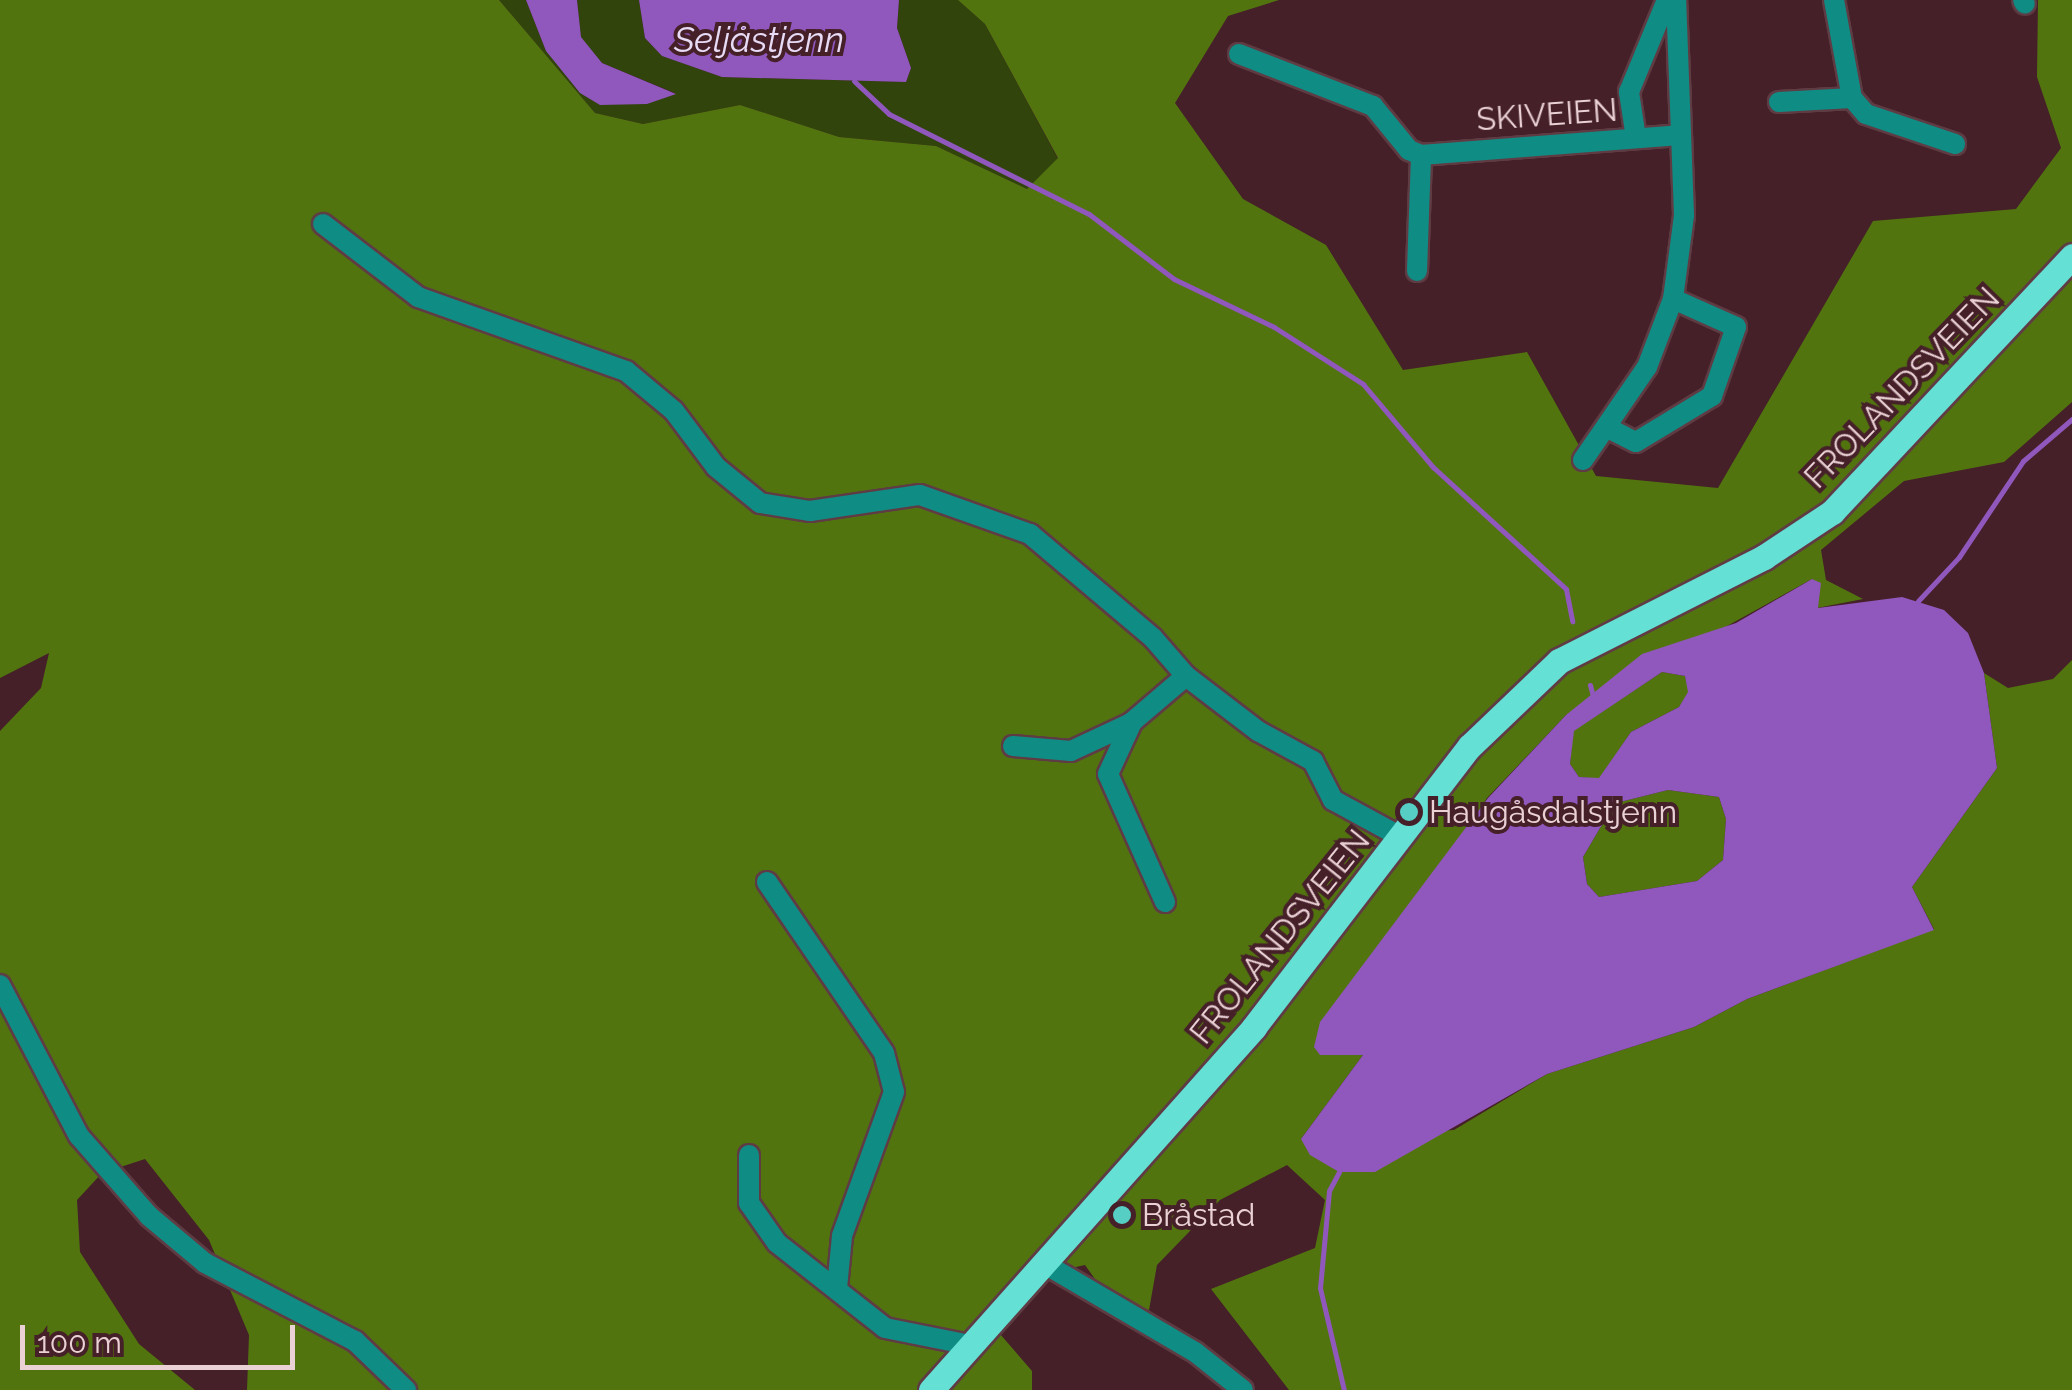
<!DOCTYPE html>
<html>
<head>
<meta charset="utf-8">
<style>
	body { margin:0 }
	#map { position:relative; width:2072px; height:1390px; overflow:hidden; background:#452028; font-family:Raleway,sans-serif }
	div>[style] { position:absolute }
	.green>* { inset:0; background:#30440b }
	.forest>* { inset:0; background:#52740f }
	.water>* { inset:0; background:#9057bd }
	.stream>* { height:5px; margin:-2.5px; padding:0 2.5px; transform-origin:2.5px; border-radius:2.5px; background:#9057bd }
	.roads { filter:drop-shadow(2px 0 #5f3c44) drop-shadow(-2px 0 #5f3c44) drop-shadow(0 2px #5f3c44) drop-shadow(0 -2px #5f3c44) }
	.street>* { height:20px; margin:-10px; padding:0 10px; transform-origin:10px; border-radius:10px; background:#0f8d85 }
	.primary>* { height:25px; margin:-12.5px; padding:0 12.5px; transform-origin:12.5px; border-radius:12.5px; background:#64e0d5 }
	.dots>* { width:28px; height:28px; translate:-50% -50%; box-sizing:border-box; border:5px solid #452028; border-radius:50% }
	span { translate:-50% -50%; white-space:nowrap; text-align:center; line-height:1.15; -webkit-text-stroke:8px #452028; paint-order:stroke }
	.street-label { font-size:32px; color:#ead1d5 }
	.poi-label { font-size:32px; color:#ead1d5 }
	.left { translate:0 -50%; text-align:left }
	.water-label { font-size:35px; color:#e8dbf6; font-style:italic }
	.scale { position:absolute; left:20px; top:1325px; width:275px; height:45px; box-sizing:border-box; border:5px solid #ead1d5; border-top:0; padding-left:12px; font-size:30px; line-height:35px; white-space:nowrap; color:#ead1d5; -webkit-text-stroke:8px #452028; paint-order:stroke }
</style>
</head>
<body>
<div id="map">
	<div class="green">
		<div style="clip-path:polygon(499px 0,526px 0,546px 51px,647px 104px,675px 93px,602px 63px,581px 38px,577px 0,639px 0,645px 38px,662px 56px,722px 77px,906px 82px,911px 68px,897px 28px,899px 0,958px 0,985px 24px,1058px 159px,1027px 189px,936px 146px,839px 137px,740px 105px,643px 124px,595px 113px)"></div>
	</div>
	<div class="forest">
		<div style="clip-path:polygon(0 0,499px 0,595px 113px,643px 124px,740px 105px,839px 137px,936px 146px,1027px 189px,1058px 158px,985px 24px,958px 0,1279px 0,1228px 16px,1175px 103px,1243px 199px,1326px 245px,1403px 370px,1527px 352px,1596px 476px,1718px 488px,1873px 221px,2016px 209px,2061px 148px,2037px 77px,2038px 0,2072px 0,2072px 402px,2004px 462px,1904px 481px,1821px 550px,1826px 580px,1863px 599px,1817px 608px,1812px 579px,1566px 715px,1487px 798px,1320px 1055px,1363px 1055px,1301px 1139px,1454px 1130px,1547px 1074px,1694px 1027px,1747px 999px,1934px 929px,1912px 887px,1997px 768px,1984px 673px,2008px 688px,2053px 679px,2072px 660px,2072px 1390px,1289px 1390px,1211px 1289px,1315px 1248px,1325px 1200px,1287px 1165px,1220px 1200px,1157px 1265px,1149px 1310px,1107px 1296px,1085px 1265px,1044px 1274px,994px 1327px,1032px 1371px,1032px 1390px,247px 1390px,249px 1335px,209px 1240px,145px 1159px,102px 1173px,77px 1200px,80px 1252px,139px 1344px,195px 1390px,0 1390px,0 731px,41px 688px,49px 653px,0 678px)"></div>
		<div style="clip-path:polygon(1662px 672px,1685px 676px,1689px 692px,1679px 707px,1631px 732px,1599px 779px,1579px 777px,1570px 764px,1573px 731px)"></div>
		<div style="clip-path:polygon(1668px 790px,1719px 797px,1726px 819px,1723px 860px,1697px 881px,1599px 897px,1587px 884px,1583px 857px,1600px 828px,1620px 802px)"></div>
	</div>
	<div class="water">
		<div style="clip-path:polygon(526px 0,577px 0,581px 37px,602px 63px,676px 94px,647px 104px,600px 105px,580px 93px,546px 51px)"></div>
		<div style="clip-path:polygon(639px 0,899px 0,897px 28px,911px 68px,906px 82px,722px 77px,662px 56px,645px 38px)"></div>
		<div style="clip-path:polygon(evenodd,1812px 579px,1821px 583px,1818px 608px,1902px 597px,1944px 610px,1968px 633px,1984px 673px,1997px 768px,1912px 887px,1934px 930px,1747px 999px,1694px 1027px,1547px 1074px,1375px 1172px,1339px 1172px,1310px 1155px,1301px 1139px,1363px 1055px,1320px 1055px,1314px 1047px,1320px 1022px,1488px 798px,1566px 715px,1642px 654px,1736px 623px,1812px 579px,1662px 672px,1685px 676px,1688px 692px,1679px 707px,1631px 732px,1599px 778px,1579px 777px,1570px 764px,1574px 731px,1662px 672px,1812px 579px,1668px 790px,1719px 797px,1726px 819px,1723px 860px,1697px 881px,1599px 897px,1587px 884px,1583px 857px,1600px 828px,1620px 802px,1668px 790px)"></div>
	</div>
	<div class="stream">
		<div style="left:854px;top:81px;width:48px;rotate:43.3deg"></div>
		<div style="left:889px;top:114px;width:224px;rotate:26.6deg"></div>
		<div style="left:1089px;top:214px;width:107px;rotate:37.4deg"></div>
		<div style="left:1174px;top:279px;width:111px;rotate:25.6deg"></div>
		<div style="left:1274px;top:327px;width:106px;rotate:32.6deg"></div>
		<div style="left:1363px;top:384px;width:109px;rotate:49.9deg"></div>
		<div style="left:1433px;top:467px;width:180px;rotate:42.5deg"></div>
		<div style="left:1566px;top:589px;width:33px;rotate:79deg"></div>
		<div style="left:1918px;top:601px;width:60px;rotate:-47deg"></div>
		<div style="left:1959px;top:557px;width:115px;rotate:-56.3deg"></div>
		<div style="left:2023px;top:461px;width:65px;rotate:-40.6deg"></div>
		<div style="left:1590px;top:685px;width:11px;rotate:75deg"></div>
		<div style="left:1339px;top:1172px;width:21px;rotate:118deg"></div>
		<div style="left:1329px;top:1191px;width:97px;rotate:95.3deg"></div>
		<div style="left:1320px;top:1288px;width:105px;rotate:76.8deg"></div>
	</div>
	<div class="roads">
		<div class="street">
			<div style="left:1834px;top:0;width:100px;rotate:79.6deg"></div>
			<div style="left:1852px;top:98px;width:21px;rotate:49deg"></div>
			<div style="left:1866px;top:114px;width:94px;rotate:18.6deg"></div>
			<div style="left:2023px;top:0;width:4px;rotate:63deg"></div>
			<div style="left:1239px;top:54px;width:144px;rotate:21.2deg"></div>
			<div style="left:1373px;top:106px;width:57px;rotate:50.7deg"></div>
			<div style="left:1409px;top:150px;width:13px;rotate:23deg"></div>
			<div style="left:1421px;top:155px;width:259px;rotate:-4.4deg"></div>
			<div style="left:1779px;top:102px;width:73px;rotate:-3.1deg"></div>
			<div style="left:1636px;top:138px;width:47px;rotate:-98.7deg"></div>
			<div style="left:1629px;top:92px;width:100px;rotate:-67.6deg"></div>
			<div style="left:323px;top:224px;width:120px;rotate:37.5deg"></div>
			<div style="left:418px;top:297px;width:221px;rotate:19.6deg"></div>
			<div style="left:626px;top:371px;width:62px;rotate:39.8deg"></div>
			<div style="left:674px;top:411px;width:70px;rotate:53.1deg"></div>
			<div style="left:716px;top:467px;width:57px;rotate:39.3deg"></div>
			<div style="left:760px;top:503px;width:51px;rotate:9.1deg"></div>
			<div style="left:810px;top:511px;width:111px;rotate:-8.3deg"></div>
			<div style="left:920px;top:495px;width:117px;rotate:19.5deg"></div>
			<div style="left:1030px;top:534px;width:161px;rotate:40.2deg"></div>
			<div style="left:1153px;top:638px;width:50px;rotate:49deg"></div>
			<div style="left:1186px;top:676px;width:91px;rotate:37.4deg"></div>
			<div style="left:1258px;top:731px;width:63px;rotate:28.6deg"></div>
			<div style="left:1313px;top:761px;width:44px;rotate:62.9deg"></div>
			<div style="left:1333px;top:800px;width:77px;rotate:28.6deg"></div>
			<div style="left:1417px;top:271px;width:116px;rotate:-88deg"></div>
			<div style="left:1608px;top:428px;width:31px;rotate:27deg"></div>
			<div style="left:1636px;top:442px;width:89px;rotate:-31.2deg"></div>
			<div style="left:1712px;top:396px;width:73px;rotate:-70.8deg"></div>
			<div style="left:1736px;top:327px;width:69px;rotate:-156deg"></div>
			<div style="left:1583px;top:460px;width:113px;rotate:-55.5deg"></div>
			<div style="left:1647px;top:367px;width:73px;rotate:-69.1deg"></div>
			<div style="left:1673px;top:299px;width:85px;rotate:-82.5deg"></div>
			<div style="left:1684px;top:215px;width:215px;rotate:-92.1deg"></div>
			<div style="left:1013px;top:746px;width:58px;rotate:4.9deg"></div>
			<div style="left:1071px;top:751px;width:66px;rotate:-25deg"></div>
			<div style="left:767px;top:882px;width:207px;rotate:55.6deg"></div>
			<div style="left:884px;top:1053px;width:40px;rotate:75.6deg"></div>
			<div style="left:894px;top:1092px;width:153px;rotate:109.9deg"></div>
			<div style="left:842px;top:1236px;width:52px;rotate:95.5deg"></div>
			<div style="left:1165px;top:902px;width:140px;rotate:-114deg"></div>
			<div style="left:1108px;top:774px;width:57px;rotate:-65.2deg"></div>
			<div style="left:1132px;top:722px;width:71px;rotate:-40.4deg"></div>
			<div style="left:0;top:985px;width:170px;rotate:62.4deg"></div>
			<div style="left:79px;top:1136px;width:106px;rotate:48.8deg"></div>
			<div style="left:149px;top:1216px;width:73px;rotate:40deg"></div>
			<div style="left:205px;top:1263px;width:169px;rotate:27.5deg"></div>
			<div style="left:355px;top:1341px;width:71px;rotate:43.9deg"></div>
			<div style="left:749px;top:1155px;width:48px;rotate:90deg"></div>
			<div style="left:749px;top:1203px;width:49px;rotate:55deg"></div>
			<div style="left:777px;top:1243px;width:137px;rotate:38.2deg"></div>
			<div style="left:885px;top:1328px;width:87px;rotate:11.3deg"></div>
			<div style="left:1045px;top:1264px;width:174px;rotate:30.4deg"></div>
			<div style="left:1195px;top:1352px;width:61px;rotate:38.4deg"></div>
		</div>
		<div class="primary">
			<div style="left:931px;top:1390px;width:486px;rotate:-48.3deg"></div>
			<div style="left:1254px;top:1027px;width:354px;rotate:-52.5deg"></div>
			<div style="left:1470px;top:746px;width:123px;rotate:-43.7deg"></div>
			<div style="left:1559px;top:661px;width:230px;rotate:-26.9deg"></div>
			<div style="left:1764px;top:557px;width:82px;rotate:-33.5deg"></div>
			<div style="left:1832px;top:512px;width:351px;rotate:-46.8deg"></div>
		</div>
	</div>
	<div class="dots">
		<div style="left:1409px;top:812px;background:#56cec4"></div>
		<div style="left:1122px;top:1215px;background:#56cec4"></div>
	</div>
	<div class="street-label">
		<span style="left:1547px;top:115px;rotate:-4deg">SKIVEIEN</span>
		<span style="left:1902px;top:388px;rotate:-46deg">FROLANDSVEIEN</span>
		<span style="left:1280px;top:937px;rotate:-51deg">FROLANDSVEIEN</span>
	</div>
	<div class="poi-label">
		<span class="left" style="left:1429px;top:812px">Haugåsdalstjenn</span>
		<span class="left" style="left:1142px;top:1215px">Bråstad</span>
	</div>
	<div class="water-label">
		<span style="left:759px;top:40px">Seljåstjenn</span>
	</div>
	<div class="scale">100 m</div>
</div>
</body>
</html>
